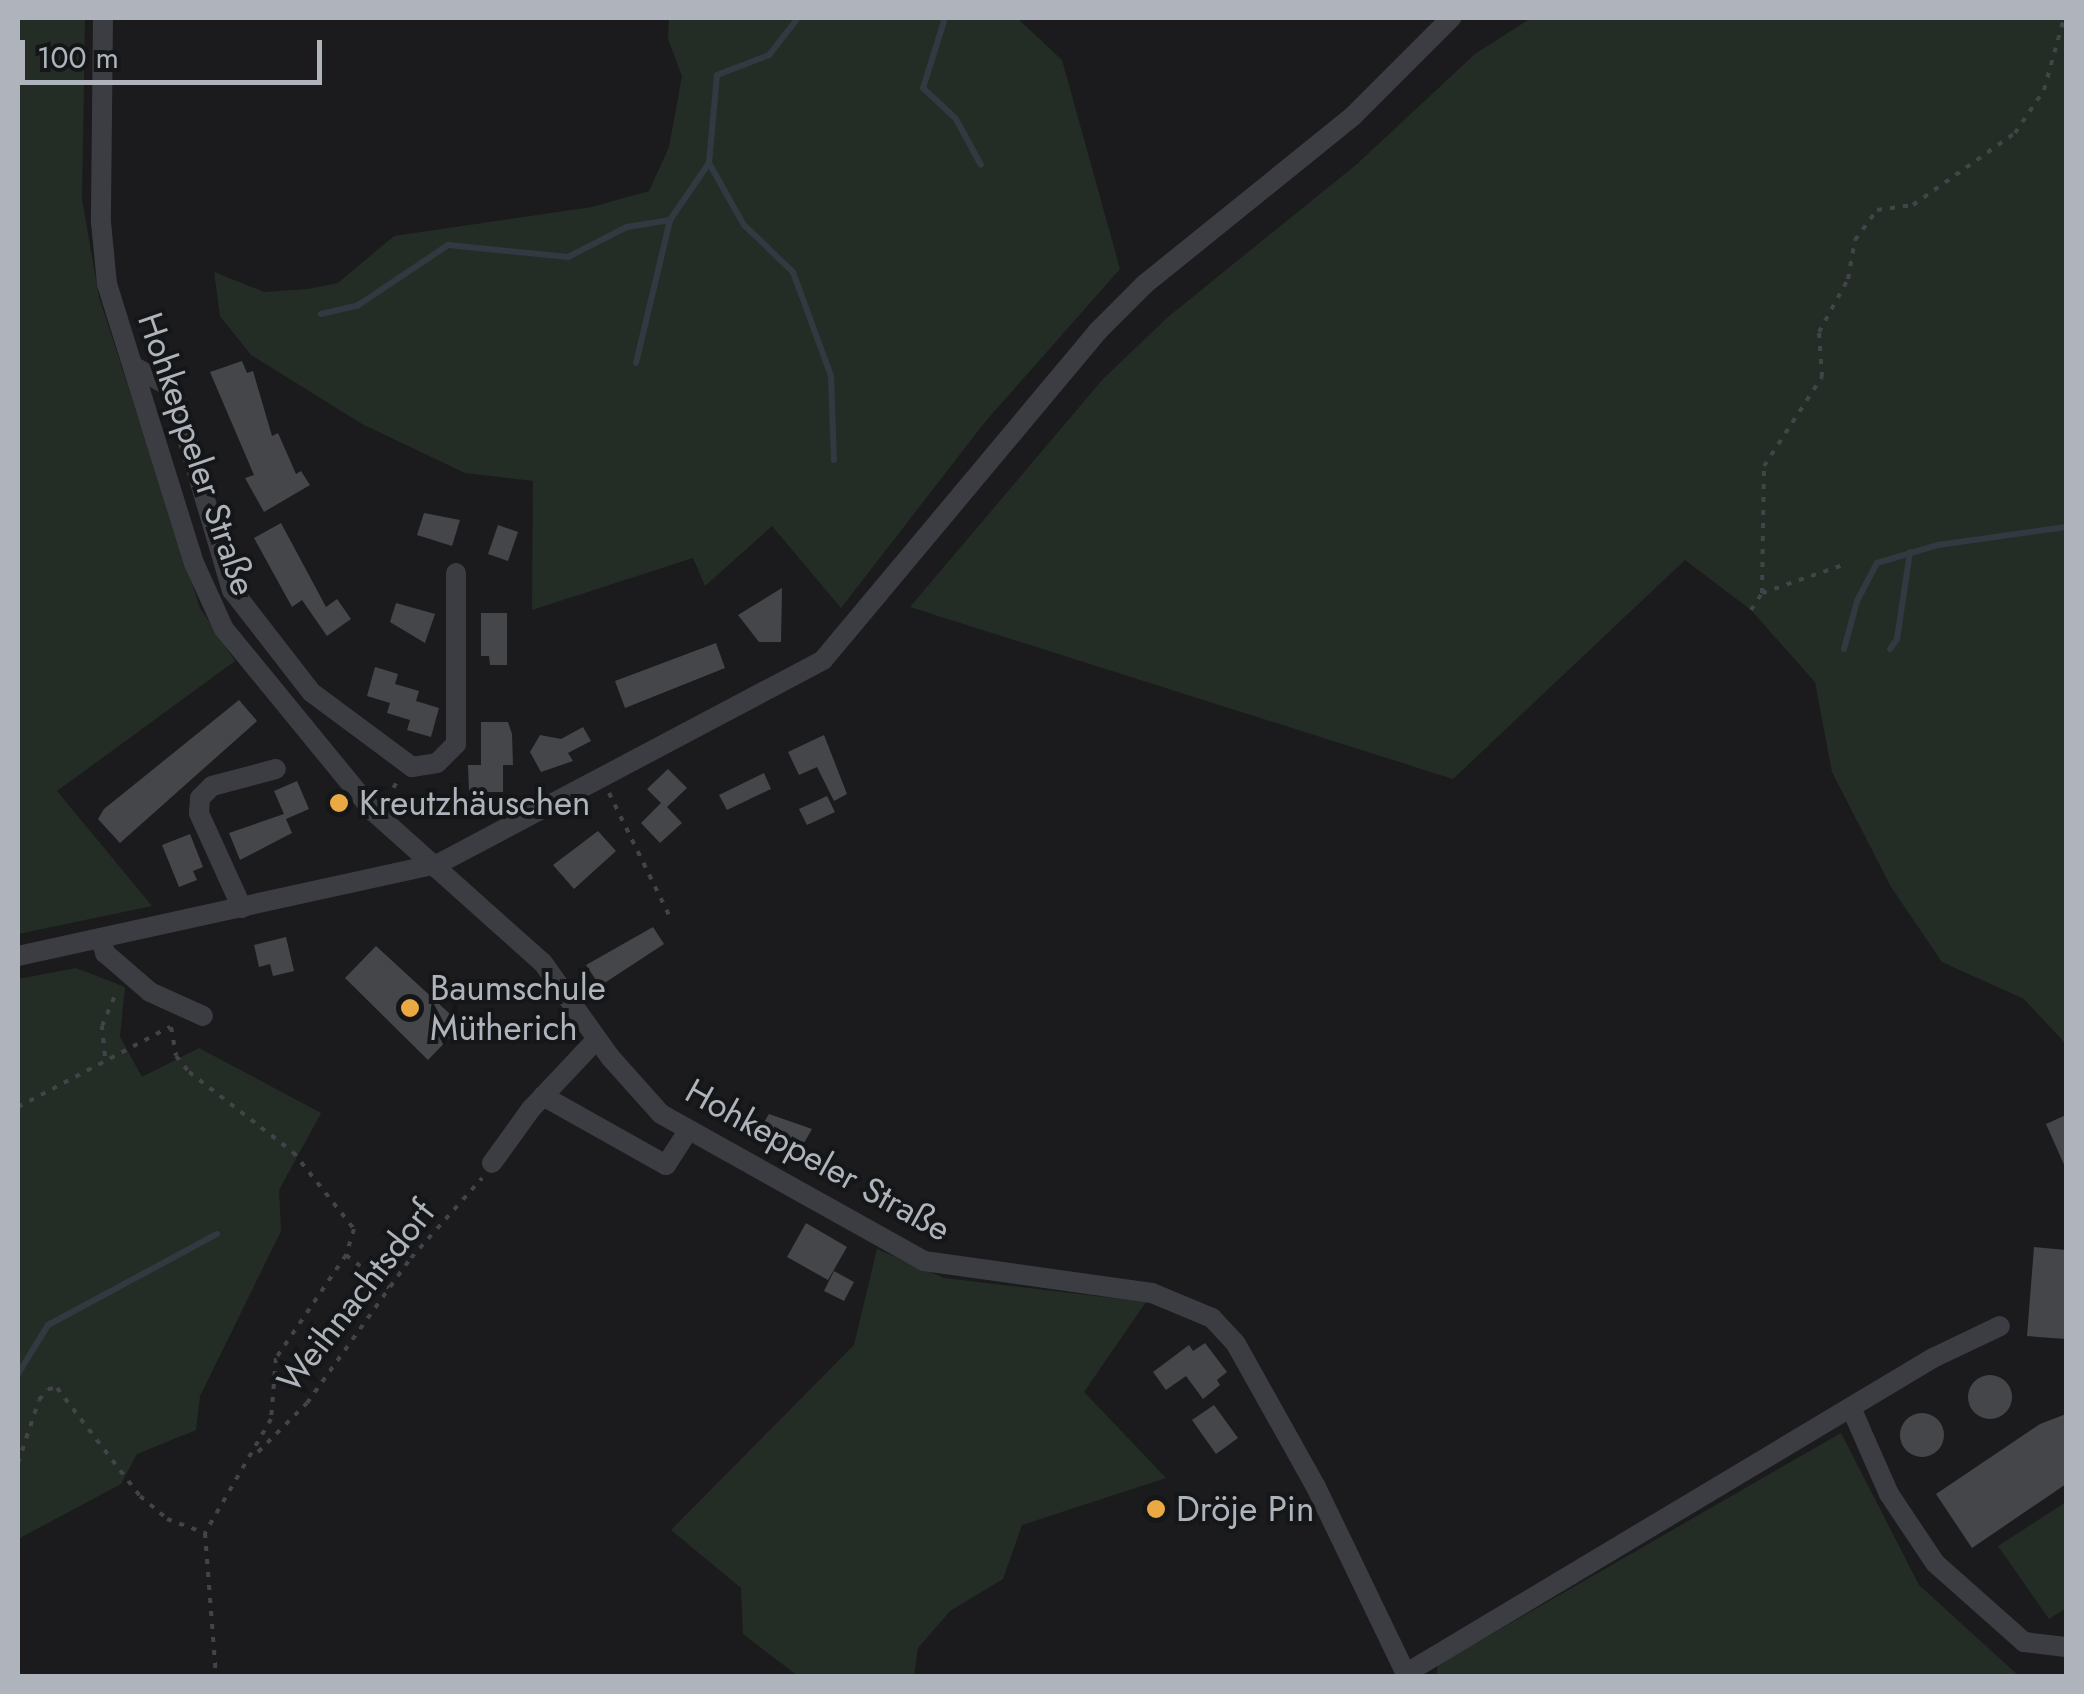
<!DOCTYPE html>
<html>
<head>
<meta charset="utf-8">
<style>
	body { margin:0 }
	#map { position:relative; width:2084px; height:1694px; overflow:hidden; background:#1b1b1d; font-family:Jost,sans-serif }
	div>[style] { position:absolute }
	.green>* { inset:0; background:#242d25 }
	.stream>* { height:6px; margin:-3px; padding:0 3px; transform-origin:3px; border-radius:3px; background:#313a41 }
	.building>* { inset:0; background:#45464a }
	.round { border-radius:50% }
	.path>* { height:4px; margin-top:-2px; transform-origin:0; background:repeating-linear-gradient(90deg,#424449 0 5px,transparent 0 13px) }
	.minor>* { height:20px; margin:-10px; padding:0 10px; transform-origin:10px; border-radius:10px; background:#3c3d42 }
	.dots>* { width:28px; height:28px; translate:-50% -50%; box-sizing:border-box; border:5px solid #151618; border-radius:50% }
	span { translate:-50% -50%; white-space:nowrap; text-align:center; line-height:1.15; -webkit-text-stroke:8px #151618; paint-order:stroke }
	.street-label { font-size:35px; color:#aeb3bc }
	.poi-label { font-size:35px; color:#aeb3bc }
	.left { translate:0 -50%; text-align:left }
	.frame { position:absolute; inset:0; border:20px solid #aeb3bc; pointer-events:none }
	.scale { position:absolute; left:20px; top:40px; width:302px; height:45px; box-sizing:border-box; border:5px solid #aeb3bc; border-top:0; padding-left:12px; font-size:30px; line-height:35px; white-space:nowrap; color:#aeb3bc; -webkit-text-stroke:8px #151618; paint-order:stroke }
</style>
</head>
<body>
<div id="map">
	<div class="green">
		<div style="clip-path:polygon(18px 18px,85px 18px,82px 199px,99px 297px,200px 608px,235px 661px,57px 791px,152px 906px,18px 934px)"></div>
		<div style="clip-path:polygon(669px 18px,1017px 18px,1062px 60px,1120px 269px,985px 422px,841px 608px,772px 526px,705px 586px,693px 558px,532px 610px,533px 481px,465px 473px,362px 424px,251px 355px,220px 316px,214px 272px,264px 292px,308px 289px,338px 283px,394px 236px,592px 207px,649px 191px,669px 147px,682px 76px,668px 39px)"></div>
		<div style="clip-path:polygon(1531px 18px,2066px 18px,2066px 1044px,2024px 999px,1942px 962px,1891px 887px,1832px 772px,1815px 682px,1751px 610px,1685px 560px,1453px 779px,910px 607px,1103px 379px,1168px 317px,1357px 164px,1475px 54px)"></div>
		<div style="clip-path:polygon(76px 968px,125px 987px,120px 1037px,142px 1077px,199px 1048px,321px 1113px,279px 1190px,281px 1231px,200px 1396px,196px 1430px,137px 1454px,121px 1484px,18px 1539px,18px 979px)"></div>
		<div style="clip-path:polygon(877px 1249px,944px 1278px,1146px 1302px,1084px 1392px,1166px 1478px,1022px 1525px,1003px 1579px,950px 1611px,918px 1648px,914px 1676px,798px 1676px,743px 1634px,741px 1588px,671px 1530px,854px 1345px)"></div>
		<div style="clip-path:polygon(1841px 1433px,1919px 1585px,2019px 1676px,1436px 1676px,1438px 1665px)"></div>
		<div style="clip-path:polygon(2066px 1502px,2066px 1608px,2049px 1619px,1998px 1546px)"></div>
	</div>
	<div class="stream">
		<div style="left:945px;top:18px;width:73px;rotate:107.4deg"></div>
		<div style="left:923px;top:88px;width:45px;rotate:43.2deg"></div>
		<div style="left:956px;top:119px;width:52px;rotate:61.5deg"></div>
		<div style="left:709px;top:163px;width:71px;rotate:60.6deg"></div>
		<div style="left:744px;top:225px;width:68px;rotate:43.8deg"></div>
		<div style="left:793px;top:272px;width:111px;rotate:69.9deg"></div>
		<div style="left:831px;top:376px;width:84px;rotate:88deg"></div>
		<div style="left:321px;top:314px;width:37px;rotate:-13deg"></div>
		<div style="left:357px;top:306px;width:110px;rotate:-33.8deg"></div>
		<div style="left:448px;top:245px;width:121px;rotate:5.7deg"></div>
		<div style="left:568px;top:257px;width:66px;rotate:-27deg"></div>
		<div style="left:627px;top:227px;width:44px;rotate:-9.2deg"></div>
		<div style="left:636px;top:363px;width:147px;rotate:-76.6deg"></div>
		<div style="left:670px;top:220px;width:69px;rotate:-55.6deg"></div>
		<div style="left:709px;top:163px;width:88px;rotate:-84.8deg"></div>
		<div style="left:717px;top:75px;width:56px;rotate:-21deg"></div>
		<div style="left:769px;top:55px;width:47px;rotate:-51.9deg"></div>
		<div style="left:1844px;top:649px;width:50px;rotate:-74.8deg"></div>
		<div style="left:1857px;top:601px;width:43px;rotate:-62.2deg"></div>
		<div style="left:1877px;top:563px;width:64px;rotate:-16.4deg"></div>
		<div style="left:1938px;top:545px;width:129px;rotate:-8deg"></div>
		<div style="left:1890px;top:649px;width:12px;rotate:-55deg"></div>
		<div style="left:1897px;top:639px;width:88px;rotate:-81.5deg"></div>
		<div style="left:18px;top:1374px;width:57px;rotate:-58.5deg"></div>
		<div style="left:48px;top:1325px;width:192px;rotate:-28.3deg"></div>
	</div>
	<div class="building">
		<div style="clip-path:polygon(242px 361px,247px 373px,253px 371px,272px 436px,278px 433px,296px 474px,301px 471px,310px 485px,264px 512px,245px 478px,254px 475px,210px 372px)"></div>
		<div style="clip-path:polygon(424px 513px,460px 520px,452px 546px,417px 535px)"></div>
		<div style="clip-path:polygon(281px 523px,326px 607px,337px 599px,351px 619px,327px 636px,302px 600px,292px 607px,254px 538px)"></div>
		<div style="clip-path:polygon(498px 525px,518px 532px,508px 561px,488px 554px)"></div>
		<div style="clip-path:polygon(782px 588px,781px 642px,759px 642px,738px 615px)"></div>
		<div style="clip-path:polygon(396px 603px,435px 614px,425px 643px,390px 622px)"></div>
		<div style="clip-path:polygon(481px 613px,507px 613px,507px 665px,490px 665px,489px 656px,481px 656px)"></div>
		<div style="clip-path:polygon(716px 643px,725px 668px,625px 708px,615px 681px)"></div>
		<div style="clip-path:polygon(375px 667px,398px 674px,395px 684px,419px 691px,416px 701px,439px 708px,431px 737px,407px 730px,410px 720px,387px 713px,390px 703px,367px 696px)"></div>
		<div style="clip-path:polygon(239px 700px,257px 721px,120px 843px,98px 819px,104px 809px)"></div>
		<div style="clip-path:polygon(481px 722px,508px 722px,512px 734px,513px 765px,503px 765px,503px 792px,469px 792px,468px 765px,481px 765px)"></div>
		<div style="clip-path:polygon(583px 727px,591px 741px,568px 753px,573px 761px,541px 772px,530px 752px,540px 735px,561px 739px)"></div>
		<div style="clip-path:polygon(824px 735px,847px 794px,834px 801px,817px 767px,799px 775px,788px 752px)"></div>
		<div style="clip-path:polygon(668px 769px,687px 788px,667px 807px,682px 823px,660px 843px,641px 823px,661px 803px,647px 789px)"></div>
		<div style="clip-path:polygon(764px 773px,771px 789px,727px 810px,719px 795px)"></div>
		<div style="clip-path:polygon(297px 781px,309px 809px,286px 819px,292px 833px,240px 860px,229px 833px,284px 814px,274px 791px)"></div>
		<div style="clip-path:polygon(827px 796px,835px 812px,807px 825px,799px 809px)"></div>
		<div style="clip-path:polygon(598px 831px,616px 851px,574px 889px,553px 865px)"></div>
		<div style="clip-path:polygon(190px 834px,203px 867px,193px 871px,197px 880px,179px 887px,162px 845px)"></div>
		<div style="clip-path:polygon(653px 927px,664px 944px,600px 986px,586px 965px)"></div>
		<div style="clip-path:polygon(286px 937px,294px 971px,273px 976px,270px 964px,259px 967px,254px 945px)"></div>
		<div style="clip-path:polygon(376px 946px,462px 1025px,428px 1060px,345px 978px)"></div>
		<div style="clip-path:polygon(769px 1114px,812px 1129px,804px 1143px,798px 1140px,791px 1152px,757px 1134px)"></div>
		<div style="clip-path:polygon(2066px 1115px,2066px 1169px,2046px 1124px)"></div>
		<div style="clip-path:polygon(806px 1223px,847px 1247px,828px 1280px,787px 1257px)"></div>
		<div style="clip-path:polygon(2034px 1247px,2066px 1250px,2066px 1339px,2027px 1336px)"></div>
		<div style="clip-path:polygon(834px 1271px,854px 1282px,844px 1301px,824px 1291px)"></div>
		<div style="clip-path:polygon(1205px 1343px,1227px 1372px,1217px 1380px,1220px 1385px,1203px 1399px,1186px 1376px,1166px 1390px,1153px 1372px,1189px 1345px,1193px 1351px)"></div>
		<div class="round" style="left:1968px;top:1375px;width:44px;height:44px"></div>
		<div style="clip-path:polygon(1214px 1405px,1238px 1438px,1216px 1454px,1192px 1420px)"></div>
		<div class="round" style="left:1900px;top:1413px;width:44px;height:44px"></div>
		<div style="clip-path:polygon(2066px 1414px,2066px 1484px,1972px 1548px,1936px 1494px,2040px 1424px)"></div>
	</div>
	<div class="path">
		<div style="left:1762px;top:593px;width:127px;rotate:-89.1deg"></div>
		<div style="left:1764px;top:466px;width:106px;rotate:-56.9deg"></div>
		<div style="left:1822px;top:377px;width:45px;rotate:-93.8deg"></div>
		<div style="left:1819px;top:332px;width:60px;rotate:-61.3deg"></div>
		<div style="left:1848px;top:279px;width:40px;rotate:-80deg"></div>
		<div style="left:1855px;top:240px;width:37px;rotate:-54deg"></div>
		<div style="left:1877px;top:210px;width:36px;rotate:-8deg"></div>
		<div style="left:1913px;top:205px;width:125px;rotate:-35.2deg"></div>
		<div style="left:2015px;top:133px;width:52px;rotate:-56deg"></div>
		<div style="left:2044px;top:90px;width:75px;rotate:-74.5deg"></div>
		<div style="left:1751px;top:610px;width:20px;rotate:-57deg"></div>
		<div style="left:1762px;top:593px;width:83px;rotate:-19.1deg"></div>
		<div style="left:609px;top:793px;width:136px;rotate:63.8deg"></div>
		<div style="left:387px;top:799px;width:20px;rotate:-60deg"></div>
		<div style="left:171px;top:1027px;width:29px;rotate:80deg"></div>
		<div style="left:176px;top:1056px;width:21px;rotate:51deg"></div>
		<div style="left:189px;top:1072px;width:131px;rotate:37.6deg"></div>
		<div style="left:293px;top:1152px;width:98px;rotate:51.6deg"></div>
		<div style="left:354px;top:1229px;width:27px;rotate:107deg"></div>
		<div style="left:346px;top:1255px;width:125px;rotate:124.2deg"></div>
		<div style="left:276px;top:1358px;width:61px;rotate:94.7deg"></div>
		<div style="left:271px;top:1419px;width:132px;rotate:120.1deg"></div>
		<div style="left:205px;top:1533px;width:143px;rotate:85.6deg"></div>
		<div style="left:105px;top:1056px;width:30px;rotate:-96deg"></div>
		<div style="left:102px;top:1026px;width:38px;rotate:-67deg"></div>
		<div style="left:18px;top:1107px;width:172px;rotate:-27.8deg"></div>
		<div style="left:346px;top:1255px;width:54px;rotate:37.5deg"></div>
		<div style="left:258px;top:1452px;width:69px;rotate:-45deg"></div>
		<div style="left:307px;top:1403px;width:178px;rotate:-54.4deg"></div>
		<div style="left:411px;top:1258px;width:107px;rotate:-48.4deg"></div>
		<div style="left:18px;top:1463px;width:66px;rotate:-71.6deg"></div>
		<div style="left:39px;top:1400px;width:14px;rotate:-51deg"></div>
		<div style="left:48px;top:1389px;width:9px;rotate:-6deg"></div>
		<div style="left:57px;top:1388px;width:136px;rotate:52.5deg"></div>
		<div style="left:140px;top:1496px;width:35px;rotate:40deg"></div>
		<div style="left:167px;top:1519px;width:40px;rotate:20.2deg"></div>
	</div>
	<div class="minor">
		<div style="left:103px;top:18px;width:204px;rotate:90.6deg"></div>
		<div style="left:101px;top:222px;width:62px;rotate:84.5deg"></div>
		<div style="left:107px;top:284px;width:292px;rotate:72.7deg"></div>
		<div style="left:194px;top:563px;width:72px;rotate:65.6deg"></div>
		<div style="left:224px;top:629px;width:237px;rotate:50.7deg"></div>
		<div style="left:374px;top:812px;width:227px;rotate:41.8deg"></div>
		<div style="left:543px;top:963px;width:115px;rotate:54.5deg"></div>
		<div style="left:610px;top:1057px;width:76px;rotate:48.2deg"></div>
		<div style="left:661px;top:1114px;width:301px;rotate:29.2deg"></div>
		<div style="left:924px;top:1261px;width:230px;rotate:8deg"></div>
		<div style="left:1152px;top:1293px;width:65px;rotate:22.6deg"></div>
		<div style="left:1212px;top:1318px;width:35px;rotate:47deg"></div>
		<div style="left:1236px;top:1344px;width:164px;rotate:60.8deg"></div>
		<div style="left:1316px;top:1487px;width:210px;rotate:64.3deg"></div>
		<div style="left:133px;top:366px;width:45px;rotate:29.4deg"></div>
		<div style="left:172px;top:388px;width:211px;rotate:73.5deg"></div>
		<div style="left:232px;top:590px;width:129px;rotate:52.2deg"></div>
		<div style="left:311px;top:692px;width:126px;rotate:36.6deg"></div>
		<div style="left:412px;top:767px;width:25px;rotate:-9deg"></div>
		<div style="left:437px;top:763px;width:27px;rotate:-45deg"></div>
		<div style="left:456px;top:744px;width:171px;rotate:-90deg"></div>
		<div style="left:242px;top:908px;width:104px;rotate:-114.4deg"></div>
		<div style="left:199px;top:813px;width:15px;rotate:-86deg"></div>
		<div style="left:200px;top:798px;width:17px;rotate:-45deg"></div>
		<div style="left:212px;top:786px;width:66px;rotate:-14.9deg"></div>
		<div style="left:101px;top:938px;width:16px;rotate:75deg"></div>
		<div style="left:105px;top:953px;width:60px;rotate:40.9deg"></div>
		<div style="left:150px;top:992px;width:58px;rotate:24.4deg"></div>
		<div style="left:18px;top:956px;width:430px;rotate:-12.4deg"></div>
		<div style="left:438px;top:864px;width:436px;rotate:-27.9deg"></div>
		<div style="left:823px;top:660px;width:427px;rotate:-50.1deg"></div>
		<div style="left:1097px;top:332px;width:68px;rotate:-45deg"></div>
		<div style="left:1145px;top:284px;width:267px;rotate:-38.9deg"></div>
		<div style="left:1353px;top:116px;width:139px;rotate:-45deg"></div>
		<div style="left:543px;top:1096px;width:141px;rotate:29.3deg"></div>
		<div style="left:666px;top:1165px;width:40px;rotate:-57.1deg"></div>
		<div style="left:492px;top:1163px;width:67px;rotate:-54.2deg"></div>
		<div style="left:531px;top:1109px;width:96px;rotate:-46.7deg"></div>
		<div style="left:1852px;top:1410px;width:92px;rotate:66.2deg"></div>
		<div style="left:1889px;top:1494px;width:83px;rotate:56.3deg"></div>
		<div style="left:1935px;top:1563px;width:119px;rotate:41.6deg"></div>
		<div style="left:2024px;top:1642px;width:42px;rotate:6.8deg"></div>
		<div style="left:1405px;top:1674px;width:615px;rotate:-30.9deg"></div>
		<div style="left:1933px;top:1358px;width:74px;rotate:-25.5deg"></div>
	</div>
	<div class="dots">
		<div style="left:339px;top:803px;background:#eba944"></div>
		<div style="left:410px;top:1008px;background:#eba944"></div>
		<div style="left:1156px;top:1509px;background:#eba944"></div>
	</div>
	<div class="street-label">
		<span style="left:197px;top:454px;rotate:71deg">Hohkeppeler Straße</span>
		<span style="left:818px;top:1160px;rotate:29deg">Hohkeppeler Straße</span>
		<span style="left:356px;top:1296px;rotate:-52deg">Weihnachtsdorf</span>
	</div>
	<div class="poi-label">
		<span class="left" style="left:359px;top:803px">Kreutzhäuschen</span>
		<span class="left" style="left:430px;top:1008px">Baumschule<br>Mütherich</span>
		<span class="left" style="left:1176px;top:1509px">Dröje Pin</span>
	</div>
	<div class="frame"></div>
	<div class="scale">100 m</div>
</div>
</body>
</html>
